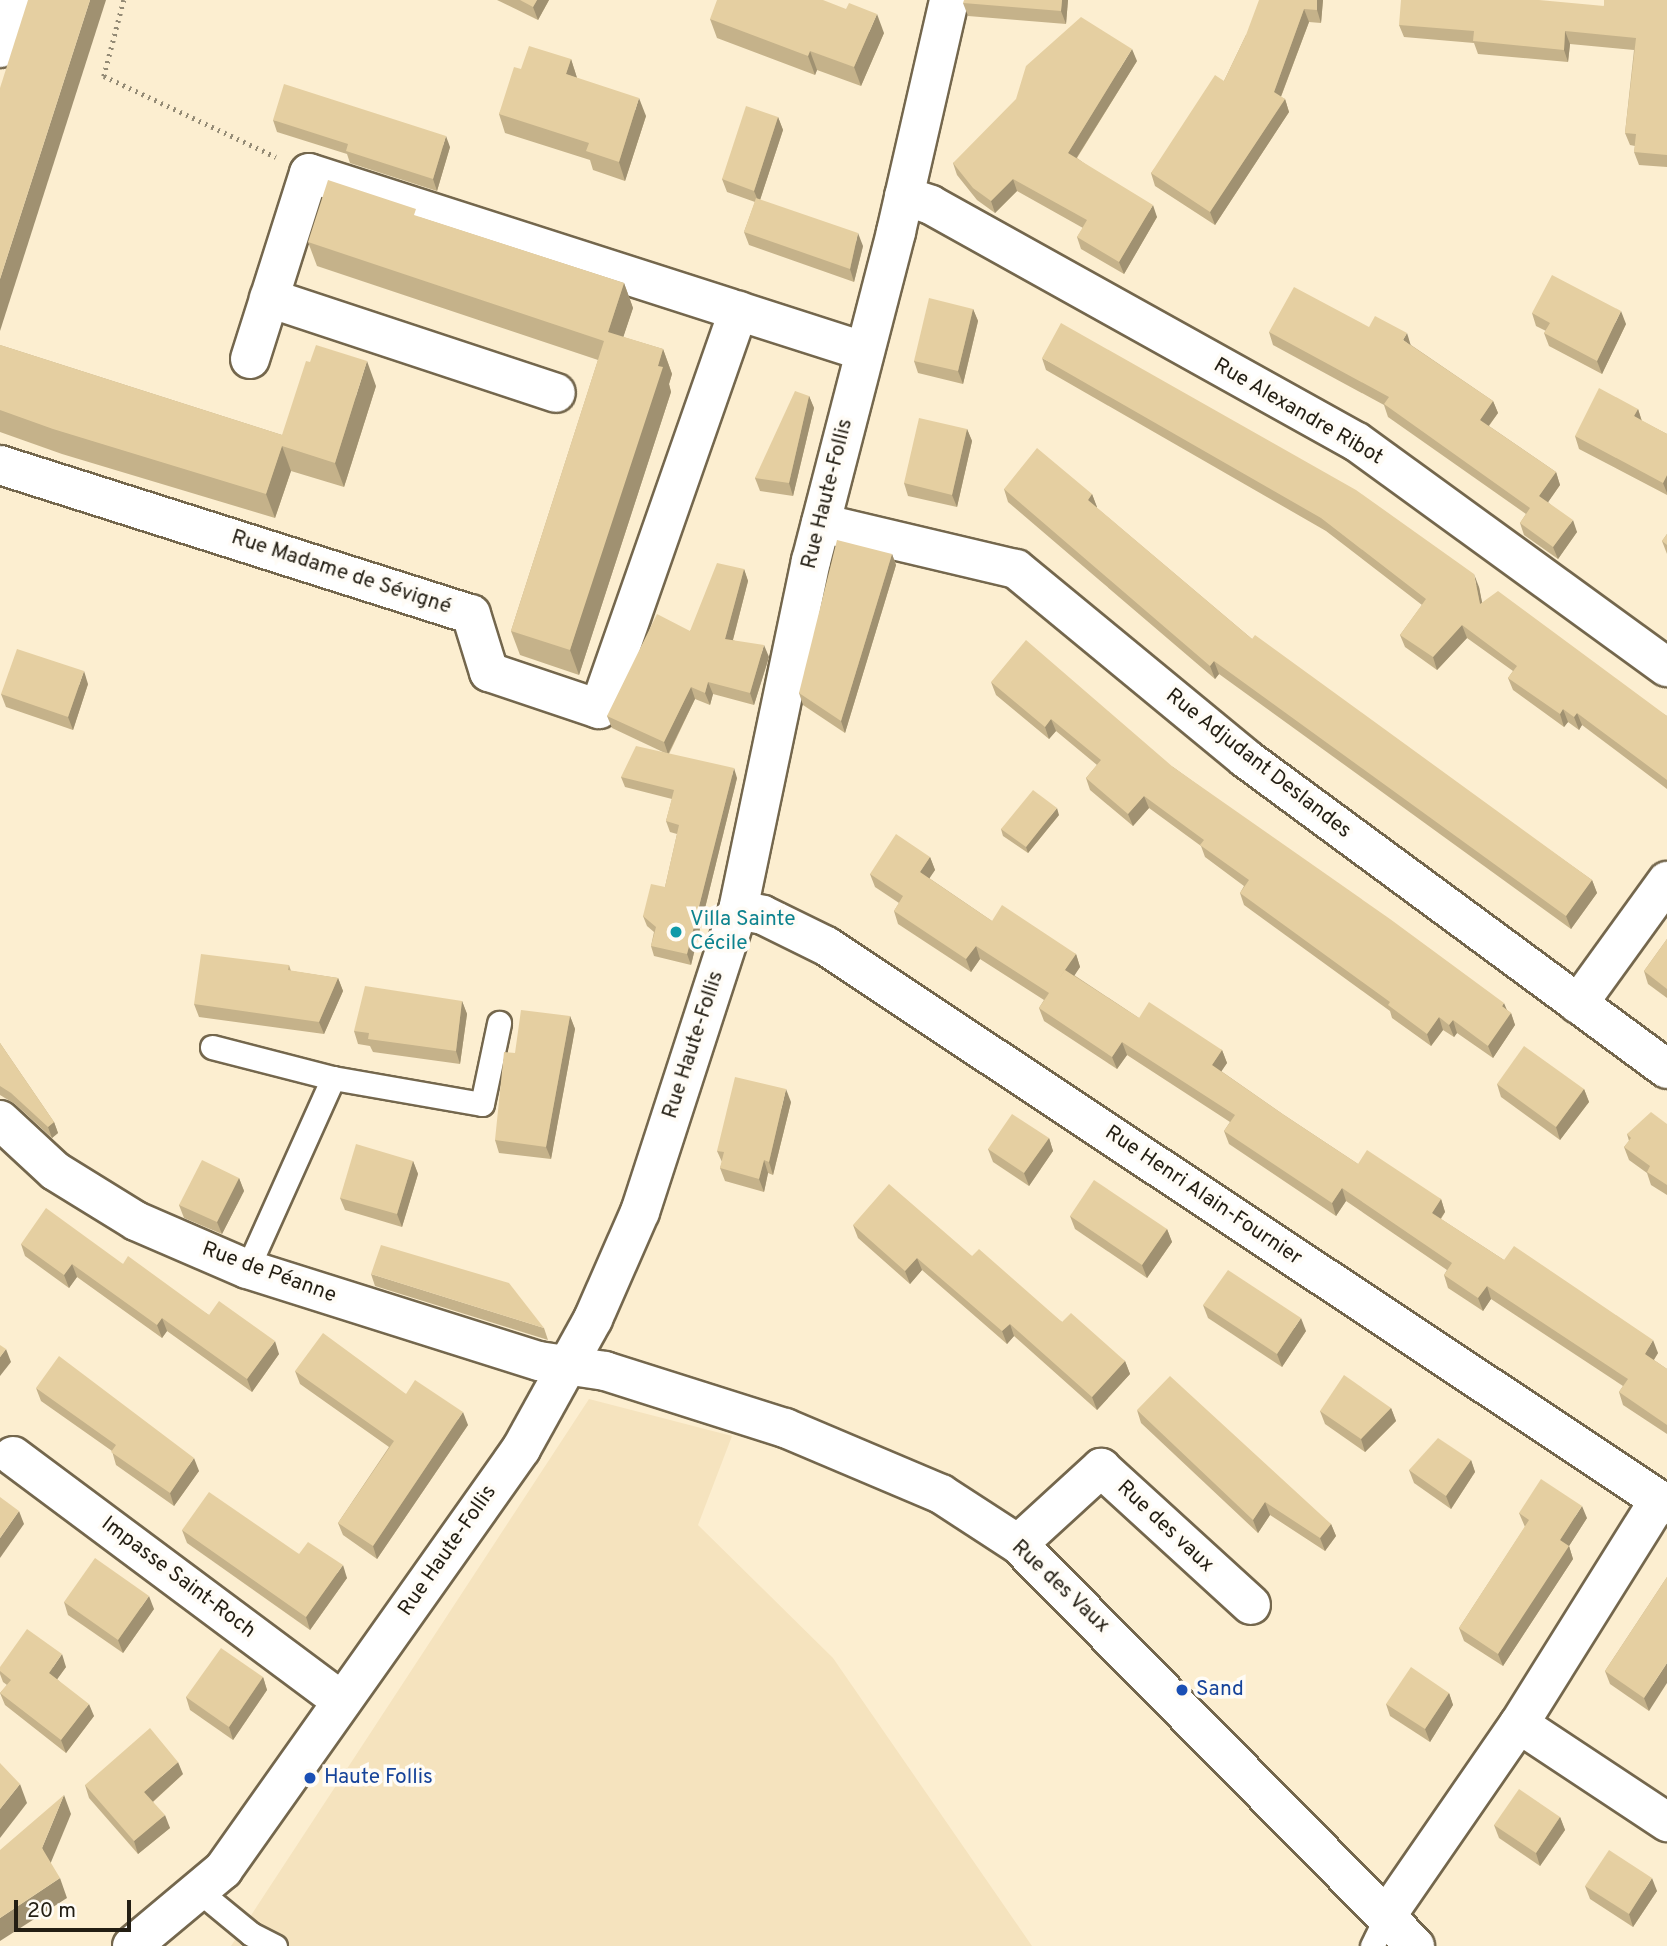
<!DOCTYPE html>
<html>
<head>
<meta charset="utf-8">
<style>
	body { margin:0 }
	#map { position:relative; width:1667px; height:1946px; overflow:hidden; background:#fceed0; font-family:Overpass,sans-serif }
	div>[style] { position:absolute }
	.built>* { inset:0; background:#f5e3be }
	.path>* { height:4.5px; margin-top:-2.25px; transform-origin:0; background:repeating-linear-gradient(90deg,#938a75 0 2px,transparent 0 7px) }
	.roads { filter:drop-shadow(2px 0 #74674d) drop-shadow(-2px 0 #74674d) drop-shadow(0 2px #74674d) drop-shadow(0 -2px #74674d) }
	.service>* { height:23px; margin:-11.5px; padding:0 11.5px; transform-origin:11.5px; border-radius:11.5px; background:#fff }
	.minor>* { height:38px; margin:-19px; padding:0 19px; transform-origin:19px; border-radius:19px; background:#fff }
	.tertiary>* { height:38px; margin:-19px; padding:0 19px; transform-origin:19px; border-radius:19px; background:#fff }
	.wall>* { inset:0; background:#c5b28a }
	.shaded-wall>* { inset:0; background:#a09171 }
	.building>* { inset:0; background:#e5cfa1 }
	.dots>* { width:19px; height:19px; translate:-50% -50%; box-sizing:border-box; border:4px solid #fffcf6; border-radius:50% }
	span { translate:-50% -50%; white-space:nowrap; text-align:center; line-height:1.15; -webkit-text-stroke:7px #fffcf6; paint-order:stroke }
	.street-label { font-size:21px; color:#231e13 }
	.culture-label { font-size:21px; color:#0d838f }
	.left { translate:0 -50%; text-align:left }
	.transit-label { font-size:21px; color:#164399 }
	.scale { position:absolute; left:14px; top:1900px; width:117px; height:32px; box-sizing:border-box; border:4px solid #231e13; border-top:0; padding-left:9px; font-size:21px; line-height:24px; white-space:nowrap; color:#231e13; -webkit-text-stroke:5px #fffcf6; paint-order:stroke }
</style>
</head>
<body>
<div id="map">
	<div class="built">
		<div style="clip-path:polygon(589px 1399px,732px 1436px,698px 1525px,833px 1658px,1032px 1946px,231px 1946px)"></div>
	</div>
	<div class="path">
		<div style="left:124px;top:0;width:79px;rotate:104.7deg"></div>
		<div style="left:104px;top:76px;width:190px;rotate:25.2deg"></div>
	</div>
	<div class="roads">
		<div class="service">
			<div style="left:212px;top:1047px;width:125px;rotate:14.4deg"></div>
			<div style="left:333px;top:1078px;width:209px;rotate:114.2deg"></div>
			<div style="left:333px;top:1078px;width:151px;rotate:9.9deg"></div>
			<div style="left:482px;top:1104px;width:83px;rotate:-78.1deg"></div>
			<div style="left:200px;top:1892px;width:66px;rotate:39.5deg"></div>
			<div style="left:251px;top:1934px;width:27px;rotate:27deg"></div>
			<div style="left:1372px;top:1946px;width:34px;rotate:-64deg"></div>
		</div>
		<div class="minor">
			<div style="left:0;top:48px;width:51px;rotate:-70.5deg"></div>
			<div style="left:904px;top:196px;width:28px;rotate:18deg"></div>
			<div style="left:931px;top:205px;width:487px;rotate:29.1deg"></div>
			<div style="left:1357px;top:442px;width:383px;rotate:36deg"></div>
			<div style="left:269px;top:298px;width:302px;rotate:18.3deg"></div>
			<div style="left:250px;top:359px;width:195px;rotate:-72.4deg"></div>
			<div style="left:309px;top:173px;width:582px;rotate:17.81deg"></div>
			<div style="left:0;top:465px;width:494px;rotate:17.6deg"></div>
			<div style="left:471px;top:614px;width:61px;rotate:72.8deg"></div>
			<div style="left:489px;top:672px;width:116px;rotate:18.6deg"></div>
			<div style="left:599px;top:709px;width:422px;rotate:-70.7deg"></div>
			<div style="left:821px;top:523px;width:200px;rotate:13.3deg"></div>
			<div style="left:1016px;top:569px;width:297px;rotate:39.5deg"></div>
			<div style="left:1245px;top:758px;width:524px;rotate:36.39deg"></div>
			<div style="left:738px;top:910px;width:25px;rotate:11deg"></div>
			<div style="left:763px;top:915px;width:70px;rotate:26.2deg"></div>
			<div style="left:826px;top:946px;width:1010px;rotate:33.61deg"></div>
			<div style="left:1578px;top:1004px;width:152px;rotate:-54.1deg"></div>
			<div style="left:0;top:1120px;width:75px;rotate:42.8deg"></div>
			<div style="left:55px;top:1171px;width:95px;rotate:31.7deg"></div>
			<div style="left:136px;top:1221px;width:121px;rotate:23.4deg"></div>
			<div style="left:247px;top:1269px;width:306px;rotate:17.5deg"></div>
			<div style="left:539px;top:1361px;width:67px;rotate:8.6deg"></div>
			<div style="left:605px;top:1371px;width:189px;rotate:17.6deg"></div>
			<div style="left:785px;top:1428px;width:169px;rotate:22.9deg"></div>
			<div style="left:941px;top:1494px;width:92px;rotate:33deg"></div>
			<div style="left:1018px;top:1544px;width:565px;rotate:45.36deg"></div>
			<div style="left:13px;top:1456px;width:410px;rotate:36.7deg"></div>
			<div style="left:1018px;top:1544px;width:113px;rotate:-42.5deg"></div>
			<div style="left:1101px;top:1468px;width:203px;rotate:42.4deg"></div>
			<div style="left:1519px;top:1724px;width:178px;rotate:33.5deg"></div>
			<div style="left:1387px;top:1915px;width:232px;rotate:-55.4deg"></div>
			<div style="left:1519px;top:1724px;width:264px;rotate:-58deg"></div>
		</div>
		<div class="tertiary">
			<div style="left:132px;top:1946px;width:119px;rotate:-39.9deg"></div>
			<div style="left:223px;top:1870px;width:516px;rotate:-54.71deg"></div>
			<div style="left:521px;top:1449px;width:149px;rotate:-61deg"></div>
			<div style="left:593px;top:1319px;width:117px;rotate:-66.3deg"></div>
			<div style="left:640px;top:1212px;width:318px;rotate:-72deg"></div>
			<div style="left:738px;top:910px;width:357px;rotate:-78.2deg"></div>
			<div style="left:811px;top:561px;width:340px;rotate:-75.5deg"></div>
			<div style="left:896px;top:232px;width:238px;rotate:-77.1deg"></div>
		</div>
	</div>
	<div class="wall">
		<div style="clip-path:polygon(497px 0,549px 0,538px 20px)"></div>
		<div style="clip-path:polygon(1068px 0,1066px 24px,968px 16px,963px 3px)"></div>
		<div style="clip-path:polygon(1323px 0,1321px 23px,1309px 22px,1281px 97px,1285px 99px,1289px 112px,1215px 225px,1155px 186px,1151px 173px,1224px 81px,1246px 35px)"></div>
		<div style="clip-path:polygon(1667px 0,1667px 167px,1639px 165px,1634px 152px,1635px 146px,1630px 145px,1625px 133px,1634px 50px,1570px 44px,1568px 62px,1478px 54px,1474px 43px,1404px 37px,1399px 25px)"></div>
		<div style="clip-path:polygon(710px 19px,884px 33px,861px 86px,817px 70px,815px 75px,717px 38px)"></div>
		<div style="clip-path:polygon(571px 59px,577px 78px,646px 116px,625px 181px,593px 170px,590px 160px,505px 133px,499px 114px,521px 69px)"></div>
		<div style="clip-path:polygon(1137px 61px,1077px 158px,1157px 217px,1124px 274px,1081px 249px,1077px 237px,1083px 228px,1017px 191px,995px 213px,977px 200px,957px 175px,953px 163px)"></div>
		<div style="clip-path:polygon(778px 117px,783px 130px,760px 200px,863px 246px,854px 282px,749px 245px,744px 232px,755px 202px,727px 192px,722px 179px)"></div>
		<div style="clip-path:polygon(273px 120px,450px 147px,437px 191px,350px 163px,347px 154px,277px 132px)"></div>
		<div style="clip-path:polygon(419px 217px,624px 283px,633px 308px,623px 337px,663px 349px,672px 374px,669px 384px,671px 392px,579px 675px,520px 655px,511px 631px,598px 360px,317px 266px,308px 242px)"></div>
		<div style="clip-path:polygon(973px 309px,978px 321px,963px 384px,918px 373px,914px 361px)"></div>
		<div style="clip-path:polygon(1532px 313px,1626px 324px,1602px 374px,1549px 346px,1544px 333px,1546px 331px,1536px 326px)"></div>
		<div style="clip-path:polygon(1369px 327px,1411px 345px,1493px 401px,1498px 413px,1489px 426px,1556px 472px,1560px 485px,1548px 502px,1577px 532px,1558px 559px,1524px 535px,1520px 523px,1526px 514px,1388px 417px,1384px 405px,1273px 345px,1269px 332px)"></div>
		<div style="clip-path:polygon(0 345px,282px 435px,376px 386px,344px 487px,291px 471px,275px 518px,62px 454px,0 432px)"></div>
		<div style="clip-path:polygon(1042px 358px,1479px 587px,1482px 603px,1667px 716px,1667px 789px,1582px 725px,1579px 730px,1568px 722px,1564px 727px,1513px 690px,1508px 678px,1513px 671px,1467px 638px,1437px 670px,1405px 647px,1400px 635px,1422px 605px,1326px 531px,1046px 370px)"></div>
		<div style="clip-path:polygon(809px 396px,814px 408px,793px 496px,760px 491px,755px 478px)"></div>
		<div style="clip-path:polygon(1638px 409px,1642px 421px,1667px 434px,1667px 495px,1579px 449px,1575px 436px)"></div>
		<div style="clip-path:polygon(967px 429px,972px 441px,957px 507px,908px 496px,904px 483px)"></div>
		<div style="clip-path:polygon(1004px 489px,1092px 494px,1097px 508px,1252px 639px,1592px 880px,1597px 893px,1571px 929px,1219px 674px,1215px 679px,1008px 502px)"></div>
		<div style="clip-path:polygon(1667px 534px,1667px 554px,1662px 541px)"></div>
		<div style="clip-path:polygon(892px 554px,896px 565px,845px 733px,803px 705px,799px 693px)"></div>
		<div style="clip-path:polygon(744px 569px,748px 581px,733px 640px,769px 657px,754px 705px,713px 694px,710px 705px,695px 699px,669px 754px,737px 778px,691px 965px,654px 956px,651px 946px,654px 932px,647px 926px,643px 916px,665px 887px,677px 834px,670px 832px,666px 821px,672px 799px,625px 787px,621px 777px,665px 753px,612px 728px,607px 716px,690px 631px)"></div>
		<div style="clip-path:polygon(991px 682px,1173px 767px,1507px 1010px,1511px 1013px,1515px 1025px,1493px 1058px,1457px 1033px,1454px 1037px,1443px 1030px,1431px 1046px,1392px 1018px,1390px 1011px,1244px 905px,1240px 893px,1244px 886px,1205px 857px,1201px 846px,1149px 808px,1133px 826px,1090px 790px,1086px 778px,1097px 765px,1056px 731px,1049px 739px,996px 695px)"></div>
		<div style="clip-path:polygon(88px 684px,73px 730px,6px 707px,1px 694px)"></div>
		<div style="clip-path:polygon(1059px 815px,1028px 853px,1003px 836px,1001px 829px)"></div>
		<div style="clip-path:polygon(930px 857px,935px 870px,929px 878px,992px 921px,1076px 954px,1080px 967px,1074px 975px,1139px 1018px,1222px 1050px,1227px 1063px,1221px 1071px,1284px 1115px,1358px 1164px,1441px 1199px,1445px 1212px,1441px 1219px,1504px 1260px,1658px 1353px,1654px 1360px,1667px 1369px,1667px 1434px,1623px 1405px,1619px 1392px,1623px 1386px,1491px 1299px,1483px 1311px,1448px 1288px,1444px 1275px,1447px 1270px,1346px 1201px,1336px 1216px,1229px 1144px,1224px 1131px,1230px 1122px,1127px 1055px,1117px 1069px,1044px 1021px,1039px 1008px,1044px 1000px,980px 959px,971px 972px,898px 924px,894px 911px,899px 903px,875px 887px,870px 874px)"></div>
		<div style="clip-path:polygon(1667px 939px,1667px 998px,1648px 984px,1644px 971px)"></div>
		<div style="clip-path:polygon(289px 965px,291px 971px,338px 978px,343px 991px,324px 1034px,199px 1017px,194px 1004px)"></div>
		<div style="clip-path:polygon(462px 1001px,467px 1014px,460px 1064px,373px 1052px,370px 1046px,358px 1044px,354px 1031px)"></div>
		<div style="clip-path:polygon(570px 1016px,575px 1029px,551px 1159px,499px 1153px,495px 1140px)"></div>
		<div style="clip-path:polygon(0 1043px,54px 1122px,58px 1133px,52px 1138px,15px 1104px,0 1095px)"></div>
		<div style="clip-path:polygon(1497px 1084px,1584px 1089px,1589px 1102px,1560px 1140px,1501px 1097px)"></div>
		<div style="clip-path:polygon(791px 1102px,773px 1175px,768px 1173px,764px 1192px,725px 1181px,720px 1168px,722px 1162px,717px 1151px)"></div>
		<div style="clip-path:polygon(1667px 1124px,1667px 1195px,1651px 1185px,1647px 1173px,1629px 1160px,1624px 1147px,1629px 1141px,1627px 1134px)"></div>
		<div style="clip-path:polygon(1049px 1138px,1053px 1151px,1029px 1186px,993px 1162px,988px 1149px)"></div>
		<div style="clip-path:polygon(413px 1161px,418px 1174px,402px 1227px,345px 1210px,340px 1198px)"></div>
		<div style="clip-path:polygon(239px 1178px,244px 1191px,222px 1234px,184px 1218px,179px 1205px)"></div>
		<div style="clip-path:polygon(1070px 1216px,1167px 1229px,1172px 1242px,1147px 1278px,1075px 1229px)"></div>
		<div style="clip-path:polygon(853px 1225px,972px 1256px,1062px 1322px,1125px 1361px,1130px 1374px,1097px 1410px,1014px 1336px,1007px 1344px,922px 1270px,910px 1284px,858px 1238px)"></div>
		<div style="clip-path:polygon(21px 1244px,123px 1264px,209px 1315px,279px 1354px,252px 1392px,167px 1331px,162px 1338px,77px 1277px,69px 1288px,25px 1256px)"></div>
		<div style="clip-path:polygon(371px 1274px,544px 1328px,548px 1340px,375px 1286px)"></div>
		<div style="clip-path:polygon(1203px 1305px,1306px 1331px,1282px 1367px,1208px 1318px)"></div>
		<div style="clip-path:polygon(295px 1371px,406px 1394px,468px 1425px,377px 1559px,343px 1535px,338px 1523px,389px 1447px,300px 1384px)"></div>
		<div style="clip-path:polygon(36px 1388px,199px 1471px,174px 1506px,116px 1465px,112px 1451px,41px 1401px)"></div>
		<div style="clip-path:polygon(1391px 1408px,1396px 1421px,1365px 1452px,1325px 1424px,1320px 1411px)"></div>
		<div style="clip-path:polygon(1137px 1410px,1331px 1524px,1336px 1536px,1325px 1551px,1270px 1515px,1258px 1533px,1141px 1423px)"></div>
		<div style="clip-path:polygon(1471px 1460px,1475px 1472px,1451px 1509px,1414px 1483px,1409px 1470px)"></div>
		<div style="clip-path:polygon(1519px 1513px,1587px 1518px,1569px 1546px,1573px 1559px,1503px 1666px,1464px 1641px,1459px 1628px,1525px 1527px)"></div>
		<div style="clip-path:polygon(182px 1530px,299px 1554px,347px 1578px,310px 1630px,187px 1543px)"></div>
		<div style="clip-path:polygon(1667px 1577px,1649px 1711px,1610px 1684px,1605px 1671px)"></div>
		<div style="clip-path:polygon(64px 1602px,154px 1609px,123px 1653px,68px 1615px)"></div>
		<div style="clip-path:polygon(0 1667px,66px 1667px,57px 1679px,94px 1716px,66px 1753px,5px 1705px,0 1693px,7px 1685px,3px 1682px,0 1674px)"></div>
		<div style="clip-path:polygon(263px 1677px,267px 1690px,233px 1740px,190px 1710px,186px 1697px)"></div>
		<div style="clip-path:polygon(1449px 1693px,1453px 1705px,1430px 1742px,1390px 1716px,1386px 1704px)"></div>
		<div style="clip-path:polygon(183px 1774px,153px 1802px,170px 1828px,138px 1854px,89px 1798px,85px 1785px)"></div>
		<div style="clip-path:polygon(1560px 1817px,1565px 1830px,1540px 1866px,1499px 1838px,1494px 1825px)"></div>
		<div style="clip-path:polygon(1585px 1886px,1657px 1891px,1633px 1927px,1590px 1899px)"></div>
	</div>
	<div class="shaded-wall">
		<div style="clip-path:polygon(90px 0,106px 0,0 331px,0 279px)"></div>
		<div style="clip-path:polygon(537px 0,549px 0,538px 20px,533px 7px)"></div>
		<div style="clip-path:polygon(1062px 0,1068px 0,1066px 24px,1061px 11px)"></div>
		<div style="clip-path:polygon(1317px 0,1323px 0,1321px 23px,1317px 10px)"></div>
		<div style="clip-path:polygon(1304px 9px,1309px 22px,1278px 104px,1274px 92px)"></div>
		<div style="clip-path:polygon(877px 14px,884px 33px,861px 86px,854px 67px)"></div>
		<div style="clip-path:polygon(1565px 31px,1570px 44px,1568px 62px,1564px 50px)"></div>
		<div style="clip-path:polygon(1132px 49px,1137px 61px,1072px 165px,1068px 153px)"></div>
		<div style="clip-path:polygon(810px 51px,817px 70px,815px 75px,808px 56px)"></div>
		<div style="clip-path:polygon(571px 59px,577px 78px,566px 74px)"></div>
		<div style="clip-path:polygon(639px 98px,646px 116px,625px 181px,619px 162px)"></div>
		<div style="clip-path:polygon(1285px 99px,1289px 112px,1215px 225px,1210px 212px)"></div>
		<div style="clip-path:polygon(778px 117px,783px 130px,759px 203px,754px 191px)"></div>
		<div style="clip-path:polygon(446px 136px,450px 147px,437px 191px,433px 179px)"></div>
		<div style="clip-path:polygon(1013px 179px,1017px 191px,995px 213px,991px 201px)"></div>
		<div style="clip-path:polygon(1153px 205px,1157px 217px,1124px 274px,1119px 262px)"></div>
		<div style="clip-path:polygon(858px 233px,863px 246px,854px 282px,850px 269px)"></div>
		<div style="clip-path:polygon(624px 283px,633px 308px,617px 356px,608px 332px)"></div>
		<div style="clip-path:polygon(973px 309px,978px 321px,963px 384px,958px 371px)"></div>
		<div style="clip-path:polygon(1621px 311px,1626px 324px,1602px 374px,1597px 361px)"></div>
		<div style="clip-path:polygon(1407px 333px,1411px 346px,1403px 340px)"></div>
		<div style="clip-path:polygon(663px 349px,672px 374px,669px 384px,671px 392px,579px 675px,570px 650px)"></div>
		<div style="clip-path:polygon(367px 361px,376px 386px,344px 487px,335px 463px)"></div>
		<div style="clip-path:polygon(809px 396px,814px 408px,793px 496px,789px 483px)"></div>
		<div style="clip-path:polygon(1493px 401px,1498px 413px,1484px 432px,1480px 420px)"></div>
		<div style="clip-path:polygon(1638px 409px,1642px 422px,1634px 416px)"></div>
		<div style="clip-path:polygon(967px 429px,972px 441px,957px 507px,952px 495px)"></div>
		<div style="clip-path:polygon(282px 446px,291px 471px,275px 518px,266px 494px)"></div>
		<div style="clip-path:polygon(1556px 472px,1560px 485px,1544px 508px,1539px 496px)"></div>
		<div style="clip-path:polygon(1667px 475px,1667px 493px,1663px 483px)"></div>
		<div style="clip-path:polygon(1092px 494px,1097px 507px,1092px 513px,1088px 500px)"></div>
		<div style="clip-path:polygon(1573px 520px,1577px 532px,1558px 559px,1553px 547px)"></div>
		<div style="clip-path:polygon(892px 554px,896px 565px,845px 733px,841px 721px)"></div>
		<div style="clip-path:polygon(744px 569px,748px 581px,730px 651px,725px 639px)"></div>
		<div style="clip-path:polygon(1474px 574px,1479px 587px,1485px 617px,1480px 604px)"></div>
		<div style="clip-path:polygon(1462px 625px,1467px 638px,1437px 670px,1433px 657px)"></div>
		<div style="clip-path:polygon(764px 645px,769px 657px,754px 705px,750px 693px)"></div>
		<div style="clip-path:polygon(1214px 661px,1219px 674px,1215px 679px,1210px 666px)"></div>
		<div style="clip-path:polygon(84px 671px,88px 684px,73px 730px,68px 717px)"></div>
		<div style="clip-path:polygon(708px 682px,713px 694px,710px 705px,705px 693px)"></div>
		<div style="clip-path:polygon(691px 687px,695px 699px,668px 754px,664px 742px)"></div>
		<div style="clip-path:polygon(1563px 709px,1568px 722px,1564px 727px,1560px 714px)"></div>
		<div style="clip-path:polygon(1577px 713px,1582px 725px,1579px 730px,1574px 717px)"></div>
		<div style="clip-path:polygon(1051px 719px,1056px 731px,1049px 739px,1045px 727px)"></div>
		<div style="clip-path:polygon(734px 768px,737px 778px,691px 965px,687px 954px)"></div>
		<div style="clip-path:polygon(1144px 796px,1149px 808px,1133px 826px,1128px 814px)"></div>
		<div style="clip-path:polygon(1057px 808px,1059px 815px,1028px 853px,1026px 847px)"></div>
		<div style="clip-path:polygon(930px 857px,935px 870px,925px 885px,920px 872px)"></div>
		<div style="clip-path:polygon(1592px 880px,1597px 893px,1571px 929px,1566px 916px)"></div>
		<div style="clip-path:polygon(976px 946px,980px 959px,971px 972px,966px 959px)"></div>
		<div style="clip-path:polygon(1076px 954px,1080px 967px,1063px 993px,1058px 980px)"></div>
		<div style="clip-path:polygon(338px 978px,343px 991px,324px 1034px,319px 1022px)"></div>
		<div style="clip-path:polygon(462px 1001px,467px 1014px,460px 1064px,456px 1051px)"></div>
		<div style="clip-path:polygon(1504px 1003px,1509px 1015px,1511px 1013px,1515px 1025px,1493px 1058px,1488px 1046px,1502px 1006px)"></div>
		<div style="clip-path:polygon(570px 1016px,575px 1029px,551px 1159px,546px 1147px)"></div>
		<div style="clip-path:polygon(1439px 1017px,1443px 1030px,1431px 1046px,1427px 1034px)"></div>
		<div style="clip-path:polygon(1453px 1020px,1457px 1033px,1454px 1037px,1449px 1025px)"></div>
		<div style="clip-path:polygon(1122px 1042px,1127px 1055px,1117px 1069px,1112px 1057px)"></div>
		<div style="clip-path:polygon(1222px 1050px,1227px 1063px,1217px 1078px,1212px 1065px)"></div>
		<div style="clip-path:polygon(786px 1089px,791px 1102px,773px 1175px,769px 1162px)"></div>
		<div style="clip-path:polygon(1584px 1089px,1589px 1102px,1560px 1140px,1556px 1127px)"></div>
		<div style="clip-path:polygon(54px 1122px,58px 1133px,52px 1138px,48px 1127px)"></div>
		<div style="clip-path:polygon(1049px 1138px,1053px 1151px,1029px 1186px,1024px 1173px)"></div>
		<div style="clip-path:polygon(764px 1160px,768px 1173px,764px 1192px,759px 1179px)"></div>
		<div style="clip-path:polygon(413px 1161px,418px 1174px,402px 1227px,397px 1214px)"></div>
		<div style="clip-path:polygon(239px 1178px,244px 1191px,222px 1234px,217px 1222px)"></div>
		<div style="clip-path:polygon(1342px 1188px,1346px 1201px,1336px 1216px,1332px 1203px)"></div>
		<div style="clip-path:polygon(1441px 1199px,1445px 1212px,1436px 1225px,1432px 1213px)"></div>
		<div style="clip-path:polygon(1167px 1229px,1172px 1242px,1147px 1278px,1142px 1265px)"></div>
		<div style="clip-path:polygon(917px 1258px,922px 1270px,910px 1284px,905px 1271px)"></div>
		<div style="clip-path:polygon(72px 1264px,77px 1277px,69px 1288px,64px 1275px)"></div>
		<div style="clip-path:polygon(1487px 1286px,1491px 1299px,1483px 1311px,1478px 1298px)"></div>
		<div style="clip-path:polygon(162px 1318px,167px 1331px,162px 1338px,157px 1325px)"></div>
		<div style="clip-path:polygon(1301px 1318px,1306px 1331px,1282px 1367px,1277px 1354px)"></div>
		<div style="clip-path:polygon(1010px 1324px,1014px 1336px,1007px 1344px,1002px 1331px)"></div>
		<div style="clip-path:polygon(1653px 1340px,1658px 1353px,1649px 1367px,1645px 1354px)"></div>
		<div style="clip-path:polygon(275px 1341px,279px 1354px,252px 1392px,247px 1379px)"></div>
		<div style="clip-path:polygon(6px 1349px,11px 1362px,0 1376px,0 1357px)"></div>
		<div style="clip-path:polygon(1125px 1361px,1130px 1374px,1097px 1410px,1092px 1397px)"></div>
		<div style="clip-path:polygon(1391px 1408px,1396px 1421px,1365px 1452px,1361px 1439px)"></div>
		<div style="clip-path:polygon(463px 1412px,468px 1425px,377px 1559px,373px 1546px)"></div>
		<div style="clip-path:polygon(194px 1458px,199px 1471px,174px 1506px,170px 1493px)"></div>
		<div style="clip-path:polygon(1471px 1460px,1475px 1472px,1451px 1509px,1446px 1496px)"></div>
		<div style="clip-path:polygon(1265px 1502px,1270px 1515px,1258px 1533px,1253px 1520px)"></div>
		<div style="clip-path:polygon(1582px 1506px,1587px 1518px,1569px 1546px,1573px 1559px,1503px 1666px,1498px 1654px,1560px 1540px)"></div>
		<div style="clip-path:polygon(19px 1511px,24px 1524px,0 1558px,0 1538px)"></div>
		<div style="clip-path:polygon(1331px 1524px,1336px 1536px,1325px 1551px,1320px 1538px)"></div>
		<div style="clip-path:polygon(343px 1565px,347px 1578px,310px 1630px,306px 1617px)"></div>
		<div style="clip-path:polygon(149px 1596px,154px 1609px,123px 1653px,118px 1640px)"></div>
		<div style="clip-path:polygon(62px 1654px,66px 1667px,53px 1685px,49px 1673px)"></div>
		<div style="clip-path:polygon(1667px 1663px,1667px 1683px,1649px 1711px,1644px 1698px)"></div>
		<div style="clip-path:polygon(263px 1677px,267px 1690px,233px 1740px,229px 1727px)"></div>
		<div style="clip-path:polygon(1449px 1693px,1453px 1705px,1430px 1742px,1425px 1729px)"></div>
		<div style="clip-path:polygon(89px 1704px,94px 1716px,66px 1753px,61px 1740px)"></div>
		<div style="clip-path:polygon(178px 1762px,183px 1774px,149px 1805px,144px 1792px)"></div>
		<div style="clip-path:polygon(20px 1784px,27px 1803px,0 1838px,0 1809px)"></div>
		<div style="clip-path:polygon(64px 1795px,71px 1814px,49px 1867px,42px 1848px)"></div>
		<div style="clip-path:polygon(165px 1815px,170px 1828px,138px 1854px,134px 1841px)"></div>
		<div style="clip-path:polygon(1560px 1817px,1565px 1830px,1540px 1866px,1536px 1853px)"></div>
		<div style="clip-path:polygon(60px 1878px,67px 1898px,0 1941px,0 1918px)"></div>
		<div style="clip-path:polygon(1652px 1878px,1657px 1891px,1633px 1927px,1629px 1914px)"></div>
	</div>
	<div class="building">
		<div style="clip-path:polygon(28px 0,90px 0,0 279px,0 88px)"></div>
		<div style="clip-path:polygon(520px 0,537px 0,533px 7px)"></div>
		<div style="clip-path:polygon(717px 0,823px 0,846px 9px,849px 3px,877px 14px,854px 67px,810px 51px,808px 56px,710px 19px)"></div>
		<div style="clip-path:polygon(964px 0,1062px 0,1061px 11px,963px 3px)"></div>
		<div style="clip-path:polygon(1259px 0,1317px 0,1317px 10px,1304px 9px,1274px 92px,1285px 99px,1210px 212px,1151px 173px,1215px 75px,1224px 81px,1246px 35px)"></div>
		<div style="clip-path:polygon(1401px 0,1539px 0,1604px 6px,1604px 0,1667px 0,1667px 155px,1634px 152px,1636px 134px,1625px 133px,1636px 38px,1565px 31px,1564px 50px,1473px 41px,1474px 31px,1399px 25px)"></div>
		<div style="clip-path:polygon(1081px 17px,1132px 49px,1068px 153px,1153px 205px,1119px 262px,1077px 237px,1087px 220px,1013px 179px,991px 201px,973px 188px,953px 163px,1016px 99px,1026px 66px)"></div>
		<div style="clip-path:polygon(529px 46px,571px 59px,566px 74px,639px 98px,619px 162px,586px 151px,589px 143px,499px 114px,514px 67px,521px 69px)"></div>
		<div style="clip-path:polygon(284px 84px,446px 136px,433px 179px,346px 151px,348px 144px,273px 120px)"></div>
		<div style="clip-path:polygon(746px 106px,778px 117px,754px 191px,722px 179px)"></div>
		<div style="clip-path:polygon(328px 180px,416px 209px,414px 215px,624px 283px,608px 332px,663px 349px,658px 366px,663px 367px,570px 650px,511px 631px,604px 341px,308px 242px)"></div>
		<div style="clip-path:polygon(756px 198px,858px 233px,850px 269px,744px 232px)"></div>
		<div style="clip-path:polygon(1552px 275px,1621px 311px,1597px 361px,1544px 333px,1550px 323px,1532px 313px)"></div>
		<div style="clip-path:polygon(1294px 287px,1369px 327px,1375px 316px,1407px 333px,1403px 340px,1493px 401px,1480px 420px,1556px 472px,1539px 496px,1573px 520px,1553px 547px,1520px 523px,1530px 508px,1384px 404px,1389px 397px,1269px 332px)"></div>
		<div style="clip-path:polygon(929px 298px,973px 309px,958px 371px,914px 361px)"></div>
		<div style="clip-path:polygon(1061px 323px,1356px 490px,1474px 574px,1480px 604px,1498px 591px,1667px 716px,1667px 780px,1577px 713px,1574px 717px,1563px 709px,1560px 714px,1508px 678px,1517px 666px,1462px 625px,1433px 657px,1400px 635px,1426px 599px,1321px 518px,1042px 358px)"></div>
		<div style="clip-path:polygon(0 345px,282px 435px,306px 361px,310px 362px,316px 345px,367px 361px,335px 463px,282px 446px,266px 494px,53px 429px,0 410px)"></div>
		<div style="clip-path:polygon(1599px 388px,1638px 409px,1634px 416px,1667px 434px,1667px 475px,1663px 483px,1575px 436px)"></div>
		<div style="clip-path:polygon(795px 391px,809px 396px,789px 483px,755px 478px)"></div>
		<div style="clip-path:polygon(919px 418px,967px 429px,952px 495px,904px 483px)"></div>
		<div style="clip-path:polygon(1037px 448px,1092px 494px,1088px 500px,1252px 639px,1255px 635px,1592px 880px,1566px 916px,1214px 661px,1210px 666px,1004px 489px)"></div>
		<div style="clip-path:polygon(1667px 534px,1667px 545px,1662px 541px)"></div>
		<div style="clip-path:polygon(837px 540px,892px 554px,841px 721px,799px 693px)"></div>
		<div style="clip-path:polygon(717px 563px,744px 569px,725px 639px,764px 645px,750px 693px,708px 682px,705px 693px,691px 687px,664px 742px,607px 716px,657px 614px,690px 631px)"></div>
		<div style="clip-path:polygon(1026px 640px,1173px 767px,1390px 919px,1504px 1003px,1502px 1006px,1511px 1013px,1488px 1046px,1453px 1020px,1449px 1025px,1439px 1017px,1427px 1034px,1388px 1005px,1390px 1002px,1240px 893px,1249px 880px,1200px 845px,1204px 840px,1144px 796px,1128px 814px,1086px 778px,1101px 760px,1051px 719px,1045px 727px,991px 682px)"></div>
		<div style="clip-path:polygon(17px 649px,84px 671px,68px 717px,1px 694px)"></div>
		<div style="clip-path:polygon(636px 746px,734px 768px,687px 954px,651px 946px,656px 927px,643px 916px,651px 884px,665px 887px,679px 825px,666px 821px,674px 790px,621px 777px)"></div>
		<div style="clip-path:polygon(1033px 790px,1057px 808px,1026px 847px,1001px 829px)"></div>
		<div style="clip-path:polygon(896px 834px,930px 857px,920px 872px,958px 898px,992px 921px,1002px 905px,1076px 954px,1058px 980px,1065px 970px,1139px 1018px,1149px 1002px,1222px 1050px,1212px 1065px,1284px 1115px,1358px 1164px,1367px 1150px,1441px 1199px,1432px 1213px,1504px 1260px,1514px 1246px,1653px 1340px,1645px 1354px,1667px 1369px,1667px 1425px,1619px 1392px,1628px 1379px,1487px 1286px,1478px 1298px,1444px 1275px,1452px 1263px,1342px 1188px,1332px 1203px,1224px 1131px,1235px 1115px,1122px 1042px,1112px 1057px,1039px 1008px,1049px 993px,976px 946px,966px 959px,894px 911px,903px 896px,870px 874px)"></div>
		<div style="clip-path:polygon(1667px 939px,1667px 989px,1644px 971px)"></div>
		<div style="clip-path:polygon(201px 954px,289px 965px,288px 970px,338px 978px,319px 1022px,194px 1004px)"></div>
		<div style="clip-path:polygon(365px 986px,462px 1001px,456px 1051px,368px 1039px,369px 1033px,354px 1031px)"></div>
		<div style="clip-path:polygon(521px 1010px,570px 1016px,546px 1147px,495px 1140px,504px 1052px,515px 1053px)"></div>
		<div style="clip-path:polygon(0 1043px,54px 1122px,48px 1127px,11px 1093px,0 1086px)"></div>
		<div style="clip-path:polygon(1524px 1046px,1584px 1089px,1556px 1127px,1497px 1084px)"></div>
		<div style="clip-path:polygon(735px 1077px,786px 1089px,769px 1162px,764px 1160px,759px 1179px,720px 1168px,724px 1152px,717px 1151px)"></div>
		<div style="clip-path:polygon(1651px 1112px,1667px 1124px,1667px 1185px,1647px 1172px,1650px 1166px,1624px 1147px,1631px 1138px,1627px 1134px)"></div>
		<div style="clip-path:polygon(1012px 1114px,1049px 1138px,1024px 1173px,988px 1149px)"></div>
		<div style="clip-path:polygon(356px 1144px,413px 1161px,397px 1214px,340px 1198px)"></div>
		<div style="clip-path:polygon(202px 1160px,239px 1178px,217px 1222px,179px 1205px)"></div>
		<div style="clip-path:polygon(1094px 1180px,1167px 1229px,1142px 1265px,1070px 1216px)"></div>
		<div style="clip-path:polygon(889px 1184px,972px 1256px,979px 1249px,1062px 1322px,1071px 1313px,1125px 1361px,1092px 1397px,1010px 1324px,1002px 1331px,917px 1258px,905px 1271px,853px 1225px)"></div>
		<div style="clip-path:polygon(46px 1208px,123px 1264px,128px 1256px,209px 1315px,219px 1301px,275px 1341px,247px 1379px,162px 1318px,157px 1325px,72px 1264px,64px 1275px,21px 1244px)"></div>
		<div style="clip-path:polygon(381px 1245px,509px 1283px,544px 1328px,371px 1274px)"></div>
		<div style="clip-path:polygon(1228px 1270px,1301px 1318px,1277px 1354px,1203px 1305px)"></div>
		<div style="clip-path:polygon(323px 1333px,406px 1394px,415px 1380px,463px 1412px,373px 1546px,338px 1523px,394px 1441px,295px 1371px)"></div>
		<div style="clip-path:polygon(0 1345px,6px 1349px,0 1357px)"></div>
		<div style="clip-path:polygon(59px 1356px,194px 1458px,170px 1493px,111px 1452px,116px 1445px,36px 1388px)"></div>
		<div style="clip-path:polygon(1344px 1375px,1391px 1408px,1361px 1439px,1320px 1411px)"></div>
		<div style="clip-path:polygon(1170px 1376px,1331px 1524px,1320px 1538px,1265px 1502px,1253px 1520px,1137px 1410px)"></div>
		<div style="clip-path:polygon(1438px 1438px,1471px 1460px,1446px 1496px,1409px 1470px)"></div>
		<div style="clip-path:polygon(1541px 1479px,1582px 1506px,1560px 1540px,1569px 1546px,1498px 1654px,1459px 1628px,1529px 1520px,1519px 1513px)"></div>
		<div style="clip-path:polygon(209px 1492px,299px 1554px,308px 1542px,343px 1565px,306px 1617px,182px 1530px)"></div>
		<div style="clip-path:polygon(0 1497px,19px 1511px,0 1538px)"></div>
		<div style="clip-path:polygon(95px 1558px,149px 1596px,118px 1640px,64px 1602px)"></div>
		<div style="clip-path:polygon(1667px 1577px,1667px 1663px,1644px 1698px,1605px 1671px)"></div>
		<div style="clip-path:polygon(27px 1629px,62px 1654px,49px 1673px,89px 1704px,61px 1740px,0 1693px,11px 1680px,0 1671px,0 1667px)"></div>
		<div style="clip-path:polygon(221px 1648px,263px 1677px,229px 1727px,186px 1697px)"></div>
		<div style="clip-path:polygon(1411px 1667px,1449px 1693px,1425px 1729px,1386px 1704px)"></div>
		<div style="clip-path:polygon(150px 1728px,178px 1762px,144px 1792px,165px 1815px,134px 1841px,85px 1785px)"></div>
		<div style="clip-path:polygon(0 1763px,20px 1784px,0 1809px)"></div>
		<div style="clip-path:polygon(1519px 1789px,1560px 1817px,1536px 1853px,1494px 1825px)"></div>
		<div style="clip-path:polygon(64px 1795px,42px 1848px,60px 1878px,0 1918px,0 1850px)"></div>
		<div style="clip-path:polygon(1609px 1850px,1652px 1878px,1629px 1914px,1585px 1886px)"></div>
	</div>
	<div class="dots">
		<div style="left:676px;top:932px;background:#0f9aa8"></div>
		<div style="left:1182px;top:1690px;background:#1a4fb4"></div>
		<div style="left:310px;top:1778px;background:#1a4fb4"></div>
	</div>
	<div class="street-label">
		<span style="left:1298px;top:412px;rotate:30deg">Rue Alexandre Ribot</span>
		<span style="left:828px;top:494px;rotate:-76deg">Rue Haute-Follis</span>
		<span style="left:341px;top:573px;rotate:18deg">Rue Madame de Sévigné</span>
		<span style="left:1258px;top:764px;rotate:38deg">Rue Adjudant Deslandes</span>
		<span style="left:694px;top:1045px;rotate:-72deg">Rue Haute-Follis</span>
		<span style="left:1203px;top:1196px;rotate:34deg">Rue Henri Alain-Fournier</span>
		<span style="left:269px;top:1273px;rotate:20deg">Rue de Péanne</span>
		<span style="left:1165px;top:1527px;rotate:43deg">Rue des vaux</span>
		<span style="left:448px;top:1551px;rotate:-55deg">Rue Haute-Follis</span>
		<span style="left:178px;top:1578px;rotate:37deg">Impasse Saint-Roch</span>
		<span style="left:1060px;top:1587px;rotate:43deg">Rue des Vaux</span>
	</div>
	<div class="culture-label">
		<span class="left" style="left:690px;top:932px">Villa Sainte<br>Cécile</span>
	</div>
	<div class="transit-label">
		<span class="left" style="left:1196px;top:1690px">Sand</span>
		<span class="left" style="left:324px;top:1778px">Haute Follis</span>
	</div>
	<div class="scale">20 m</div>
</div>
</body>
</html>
